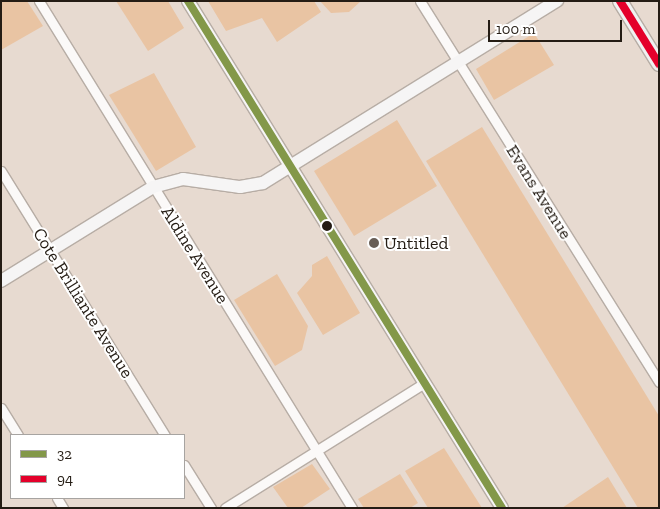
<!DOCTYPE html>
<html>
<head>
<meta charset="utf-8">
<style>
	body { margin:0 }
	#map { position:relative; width:660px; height:509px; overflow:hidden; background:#e7dad0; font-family:"Zilla Slab",serif }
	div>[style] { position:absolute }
	.green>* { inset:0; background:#e9c4a3 }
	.roads { filter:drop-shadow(1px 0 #b7ada5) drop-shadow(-1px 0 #b7ada5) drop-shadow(0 1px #b7ada5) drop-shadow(0 -1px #b7ada5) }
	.street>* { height:9px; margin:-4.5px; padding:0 4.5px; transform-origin:4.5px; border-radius:4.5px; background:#fbf9f8 }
	.secondary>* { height:12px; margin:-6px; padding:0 6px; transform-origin:6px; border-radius:6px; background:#f6f5f5 }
	.primary>* { height:14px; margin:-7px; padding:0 7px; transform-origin:7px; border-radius:7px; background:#f0f1f1 }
	.bus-1>* { height:8px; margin:-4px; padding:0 4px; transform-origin:4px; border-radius:4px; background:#839849 }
	.bus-2>* { height:8px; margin:-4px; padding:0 4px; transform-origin:4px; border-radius:4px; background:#e4002b }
	.dots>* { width:14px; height:14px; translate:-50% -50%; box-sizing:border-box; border:2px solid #fff; border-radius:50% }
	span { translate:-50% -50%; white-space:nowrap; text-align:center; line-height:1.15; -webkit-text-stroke:4px #fff; paint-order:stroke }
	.street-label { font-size:18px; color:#241c14 }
	.poi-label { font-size:18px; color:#241c14 }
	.left { translate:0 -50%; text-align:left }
	.frame { position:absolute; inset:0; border:2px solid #241c14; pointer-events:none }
	.legend { position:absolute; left:10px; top:434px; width:175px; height:65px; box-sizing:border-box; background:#fff; border:1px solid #a7a4a1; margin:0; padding:6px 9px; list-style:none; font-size:15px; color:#241c14 }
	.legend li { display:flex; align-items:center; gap:10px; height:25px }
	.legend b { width:25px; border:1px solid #a7a4a1 }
	.scale { position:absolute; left:488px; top:20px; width:134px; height:22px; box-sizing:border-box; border:2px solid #241c14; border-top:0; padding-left:6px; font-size:15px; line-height:18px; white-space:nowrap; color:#241c14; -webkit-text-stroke:4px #fff; paint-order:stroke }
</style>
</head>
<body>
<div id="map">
	<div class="green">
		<div style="clip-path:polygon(1px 1px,27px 1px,43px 26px,1px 50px)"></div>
		<div style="clip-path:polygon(116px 1px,168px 1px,184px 28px,148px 51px)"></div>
		<div style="clip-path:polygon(208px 1px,314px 1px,321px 12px,277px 42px,262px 18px,226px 31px)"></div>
		<div style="clip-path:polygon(320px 1px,361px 1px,349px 12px,331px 13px)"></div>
		<div style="clip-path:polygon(534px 33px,554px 65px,494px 100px,476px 69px)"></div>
		<div style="clip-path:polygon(154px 73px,196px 147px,156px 171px,109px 95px)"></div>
		<div style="clip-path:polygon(397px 120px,437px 186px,354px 236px,314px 171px)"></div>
		<div style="clip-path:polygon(482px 127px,659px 416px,659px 508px,638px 508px,426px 161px)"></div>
		<div style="clip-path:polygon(327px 256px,360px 313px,323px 335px,297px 293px,312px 276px,312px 265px)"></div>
		<div style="clip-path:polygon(277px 274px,308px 326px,302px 350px,275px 366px,234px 300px)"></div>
		<div style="clip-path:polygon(444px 448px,482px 508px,428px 508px,405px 471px)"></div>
		<div style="clip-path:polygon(312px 464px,330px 489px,301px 508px,288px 508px,273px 487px)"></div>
		<div style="clip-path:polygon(400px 474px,418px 503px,410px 508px,364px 508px,358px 499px)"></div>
		<div style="clip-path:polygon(608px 477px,627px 508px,562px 508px)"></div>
	</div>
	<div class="roads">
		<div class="street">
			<div style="left:39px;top:1px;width:596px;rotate:58.31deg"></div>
			<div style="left:420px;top:1px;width:450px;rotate:57.9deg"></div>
			<div style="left:1px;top:171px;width:311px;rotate:58.2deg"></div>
			<div style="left:1px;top:408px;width:32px;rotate:58deg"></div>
			<div style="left:184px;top:465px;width:51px;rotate:57.9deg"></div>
			<div style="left:57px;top:498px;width:12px;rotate:59deg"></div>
			<div style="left:225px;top:508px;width:235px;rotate:-32.1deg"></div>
		</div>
		<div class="secondary">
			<div style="left:188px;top:1px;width:596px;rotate:58.23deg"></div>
			<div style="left:1px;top:281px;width:179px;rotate:-31.7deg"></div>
			<div style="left:153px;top:187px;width:31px;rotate:-15deg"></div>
			<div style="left:183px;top:179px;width:58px;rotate:8deg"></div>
			<div style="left:240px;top:187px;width:23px;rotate:-10deg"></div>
			<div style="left:263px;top:183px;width:346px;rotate:-31.8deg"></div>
		</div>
		<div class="primary">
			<div style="left:620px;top:1px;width:74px;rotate:58.2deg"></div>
		</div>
	</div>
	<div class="bus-1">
		<div style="left:188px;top:1px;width:596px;rotate:58.23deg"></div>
	</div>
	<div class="bus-2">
		<div style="left:620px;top:1px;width:74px;rotate:58.2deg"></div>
	</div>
	<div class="dots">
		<div style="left:327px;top:226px;background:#241c14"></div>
		<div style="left:374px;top:243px;background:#685e56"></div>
	</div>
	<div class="street-label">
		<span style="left:539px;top:192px;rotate:58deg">Evans Avenue</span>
		<span style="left:195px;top:255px;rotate:58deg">Aldine Avenue</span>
		<span style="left:83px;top:303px;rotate:58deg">Cote Brilliante Avenue</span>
	</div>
	<div class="poi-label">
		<span class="left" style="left:384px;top:243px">Untitled</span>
	</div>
	<div class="frame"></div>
	<ul class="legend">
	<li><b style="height:6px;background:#839849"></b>32</li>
	<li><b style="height:6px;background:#e4002b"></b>94</li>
	</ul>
	<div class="scale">100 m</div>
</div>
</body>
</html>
